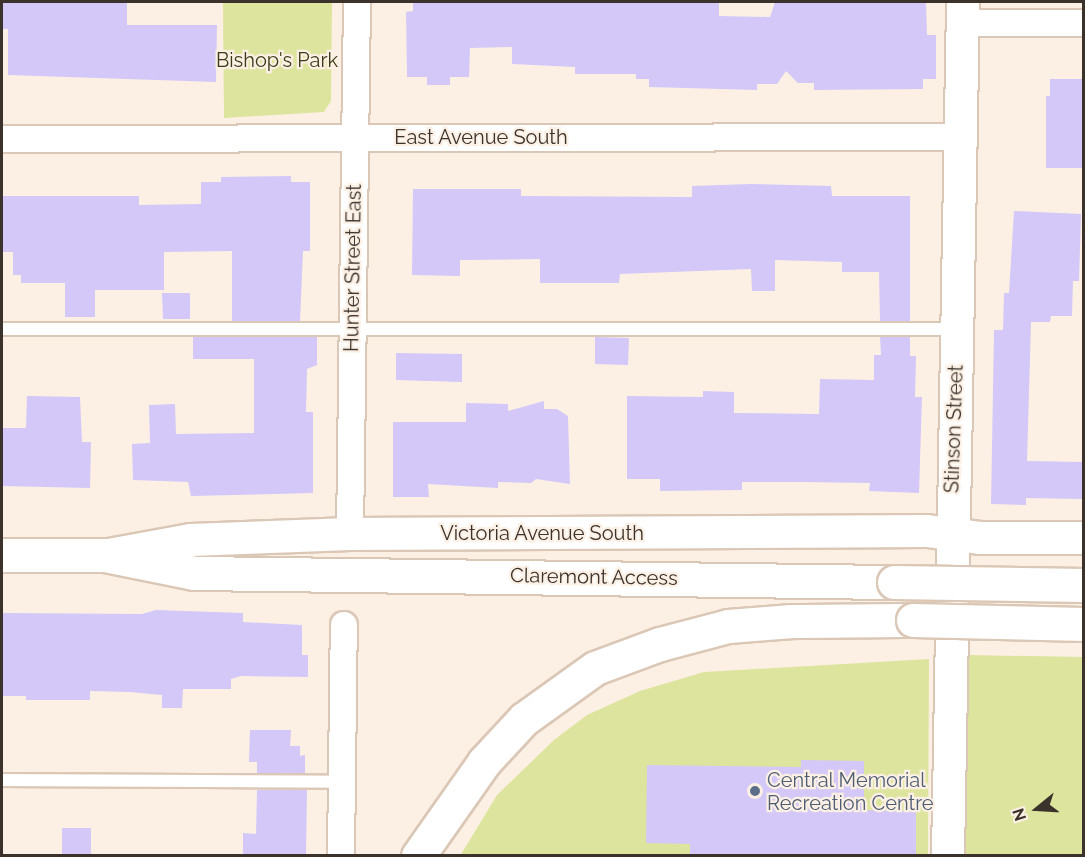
<!DOCTYPE html>
<html>
<head>
<meta charset="utf-8">
<style>
	body { margin:0 }
	#map { position:relative; width:1085px; height:857px; overflow:hidden; background:#fcf0e5; font-family:Raleway,sans-serif }
	div>[style] { position:absolute }
	.green>* { inset:0; background:#dde49d }
	.building>* { inset:0; background:#d3c8f7 }
	.roads { filter:drop-shadow(2px 0 #dbc7b6) drop-shadow(-2px 0 #dbc7b6) drop-shadow(0 2px #dbc7b6) drop-shadow(0 -2px #dbc7b6) }
	.service>* { height:12px; margin:-6px; padding:0 6px; transform-origin:6px; border-radius:6px; background:#fff }
	.minor>* { height:26px; margin:-13px; padding:0 13px; transform-origin:13px; border-radius:13px; background:#fff }
	.tertiary>* { height:32px; margin:-16px; padding:0 16px; transform-origin:16px; border-radius:16px; background:#fff }
	.primary>* { height:33px; margin:-16.5px; padding:0 16.5px; transform-origin:16.5px; border-radius:16.5px; background:#fff }
	.bridges { filter:drop-shadow(2px 0 #dbc7b6) drop-shadow(-2px 0 #dbc7b6) drop-shadow(0 2px #dbc7b6) drop-shadow(0 -2px #dbc7b6) }
	.primary-bridge>* { height:33px; margin:-16.5px; padding:0 16.5px; transform-origin:16.5px; border-radius:16.5px; background:#fff }
	.dots>* { width:16px; height:16px; translate:-50% -50%; box-sizing:border-box; border:3px solid #fcf0e5; border-radius:50% }
	span { translate:-50% -50%; white-space:nowrap; text-align:center; line-height:1.15; -webkit-text-stroke:4.5px #fcf0e5; paint-order:stroke }
	.park-label { font-size:20px; color:#3a3c17 }
	.street-label { font-size:20px; color:#3a322b }
	.service-label { font-size:20px; color:#4e5e75 }
	.left { translate:0 -50%; text-align:left }
	.frame { position:absolute; inset:0; border:3px solid #3a322b; pointer-events:none }
	.north { position:absolute; left:1007px; top:779px; width:60px; height:60px; -webkit-text-stroke:4px #fcf0e5; paint-order:stroke; rotate:252deg; font-size:16px; font-weight:700; line-height:24px; text-align:center; color:#3a322b }
	.north::after { content:''; display:block; margin:auto; width:21px; height:27px; background:#3a322b; clip-path:polygon(50% 0,100% 100%,50% 72%,0 100%) }
</style>
</head>
<body>
<div id="map">
	<div class="green">
		<div style="clip-path:polygon(223px 2px,332px 2px,331px 101px,324px 112px,224px 118px)"></div>
		<div style="clip-path:polygon(967px 655px,1083px 657px,1083px 855px,964px 856px)"></div>
		<div style="clip-path:polygon(929px 659px,928px 855px,460px 856px,497px 795px,554px 740px,587px 715px,640px 691px,704px 672px)"></div>
	</div>
	<div class="building">
		<div style="clip-path:polygon(2px 2px,127px 2px,127px 25px,217px 25px,216px 82px,8px 75px,8px 29px,2px 29px)"></div>
		<div style="clip-path:polygon(413px 2px,692px 2px,719px 3px,719px 16px,770px 17px,775px 2px,926px 2px,927px 35px,936px 35px,936px 79px,923px 79px,923px 89px,814px 90px,814px 83px,798px 83px,786px 71px,777px 84px,757px 84px,757px 90px,649px 87px,649px 79px,636px 79px,636px 74px,575px 74px,575px 67px,512px 64px,512px 47px,470px 48px,469px 77px,450px 77px,450px 85px,427px 85px,427px 77px,407px 77px,406px 12px,413px 11px)"></div>
		<div style="clip-path:polygon(1050px 79px,1083px 79px,1082px 168px,1046px 168px,1046px 96px,1050px 96px)"></div>
		<div style="clip-path:polygon(291px 176px,291px 182px,310px 182px,310px 251px,303px 251px,300px 321px,232px 321px,232px 251px,164px 252px,164px 290px,95px 290px,95px 317px,65px 317px,65px 283px,21px 283px,21px 275px,13px 275px,13px 252px,2px 252px,2px 196px,139px 196px,139px 205px,201px 204px,201px 182px,221px 182px,221px 177px)"></div>
		<div style="clip-path:polygon(751px 184px,831px 186px,832px 196px,910px 196px,910px 321px,880px 321px,879px 272px,842px 272px,842px 262px,775px 260px,775px 291px,752px 291px,751px 269px,620px 274px,619px 283px,540px 283px,540px 259px,460px 260px,460px 276px,412px 275px,413px 189px,521px 189px,521px 196px,692px 197px,692px 186px)"></div>
		<div style="clip-path:polygon(1014px 211px,1081px 214px,1079px 281px,1073px 281px,1072px 316px,1051px 316px,1050px 322px,1031px 322px,1027px 461px,1083px 462px,1083px 499px,1026px 498px,1026px 505px,991px 504px,994px 330px,1003px 330px,1004px 293px,1009px 293px)"></div>
		<div style="clip-path:polygon(162px 293px,190px 293px,190px 319px,163px 319px)"></div>
		<div style="clip-path:polygon(193px 337px,317px 337px,317px 365px,307px 369px,306px 412px,313px 412px,313px 493px,191px 496px,188px 482px,133px 480px,132px 444px,150px 443px,149px 405px,175px 404px,176px 434px,254px 433px,254px 359px,193px 359px)"></div>
		<div style="clip-path:polygon(595px 337px,629px 338px,628px 365px,595px 364px)"></div>
		<div style="clip-path:polygon(880px 337px,910px 337px,910px 356px,916px 356px,915px 397px,922px 397px,919px 493px,869px 491px,870px 483px,804px 482px,742px 482px,742px 490px,660px 491px,660px 479px,627px 479px,627px 396px,703px 397px,703px 391px,734px 392px,734px 413px,819px 414px,820px 379px,874px 380px,874px 355px,881px 355px)"></div>
		<div style="clip-path:polygon(396px 353px,462px 354px,462px 382px,396px 380px)"></div>
		<div style="clip-path:polygon(27px 396px,80px 397px,82px 442px,91px 442px,90px 488px,2px 486px,2px 428px,26px 428px)"></div>
		<div style="clip-path:polygon(544px 401px,544px 409px,557px 409px,568px 416px,570px 484px,536px 479px,531px 483px,498px 482px,498px 488px,428px 484px,429px 497px,393px 497px,393px 422px,466px 422px,466px 403px,508px 404px,508px 411px)"></div>
		<div style="clip-path:polygon(156px 610px,243px 613px,243px 622px,302px 625px,302px 655px,308px 655px,308px 677px,241px 676px,231px 679px,231px 689px,183px 689px,182px 708px,162px 708px,162px 695px,130px 692px,90px 691px,90px 700px,26px 700px,26px 696px,2px 696px,2px 613px,142px 614px)"></div>
		<div style="clip-path:polygon(250px 730px,291px 730px,290px 746px,300px 746px,300px 756px,305px 755px,305px 774px,257px 773px,257px 762px,249px 762px)"></div>
		<div style="clip-path:polygon(801px 760px,864px 761px,864px 810px,916px 811px,916px 855px,690px 855px,690px 844px,646px 843px,647px 765px,801px 767px)"></div>
		<div style="clip-path:polygon(257px 790px,307px 790px,306px 855px,243px 855px,243px 833px,256px 834px)"></div>
		<div style="clip-path:polygon(62px 828px,91px 828px,91px 855px,62px 855px)"></div>
	</div>
	<div class="roads">
		<div class="service">
			<div style="left:2px;top:329px;width:954px"></div>
			<div style="left:2px;top:780px;width:342px;rotate:0.3deg"></div>
		</div>
		<div class="minor">
			<div style="left:962px;top:23px;width:122px"></div>
			<div style="left:2px;top:139px;width:958px;rotate:-0.12deg"></div>
			<div style="left:350px;top:534px;width:532px;rotate:-89.25deg"></div>
			<div style="left:341px;top:856px;width:231px;rotate:-89.3deg"></div>
		</div>
		<div class="tertiary">
			<div style="left:109px;top:555px;width:83px;rotate:-10.4deg"></div>
			<div style="left:191px;top:540px;width:159px;rotate:-2.2deg"></div>
			<div style="left:350px;top:534px;width:577px;rotate:-0.3deg"></div>
			<div style="left:927px;top:531px;width:53px;rotate:7.5deg"></div>
			<div style="left:980px;top:538px;width:104px"></div>
			<div style="left:948px;top:856px;width:854px;rotate:-88.99deg"></div>
		</div>
		<div class="primary">
			<div style="left:2px;top:555px;width:103px"></div>
			<div style="left:105px;top:555px;width:91px;rotate:11.4deg"></div>
			<div style="left:194px;top:573px;width:700px;rotate:0.74deg"></div>
			<div style="left:418px;top:856px;width:115px;rotate:-54.9deg"></div>
			<div style="left:484px;top:762px;width:59px;rotate:-47.1deg"></div>
			<div style="left:524px;top:719px;width:87px;rotate:-35.7deg"></div>
			<div style="left:595px;top:668px;width:69px;rotate:-20.3deg"></div>
			<div style="left:660px;top:644px;width:70px;rotate:-14.8deg"></div>
			<div style="left:728px;top:626px;width:64px;rotate:-4.5deg"></div>
			<div style="left:792px;top:621px;width:121px;rotate:-0.5deg"></div>
		</div>
	</div>
	<div class="bridges">
		<div class="primary-bridge">
			<div style="left:894px;top:582px;width:190px;rotate:0.9deg"></div>
			<div style="left:913px;top:620px;width:171px;rotate:1.3deg"></div>
		</div>
	</div>
	<div class="dots">
		<div style="left:755px;top:791px;background:#5c6f8a"></div>
	</div>
	<div class="park-label">
		<span style="left:277px;top:60px">Bishop's Park</span>
	</div>
	<div class="street-label">
		<span style="left:481px;top:137px">East Avenue South</span>
		<span style="left:353px;top:268px;rotate:-89deg">Hunter Street East</span>
		<span style="left:954px;top:429px;rotate:-88deg">Stinson Street</span>
		<span style="left:542px;top:533px">Victoria Avenue South</span>
		<span style="left:594px;top:577px;rotate:1deg">Claremont Access</span>
	</div>
	<div class="service-label">
		<span class="left" style="left:767px;top:792px">Central Memorial<br>Recreation Centre</span>
	</div>
	<div class="frame"></div>
	<div class="north">N</div>
</div>
</body>
</html>
